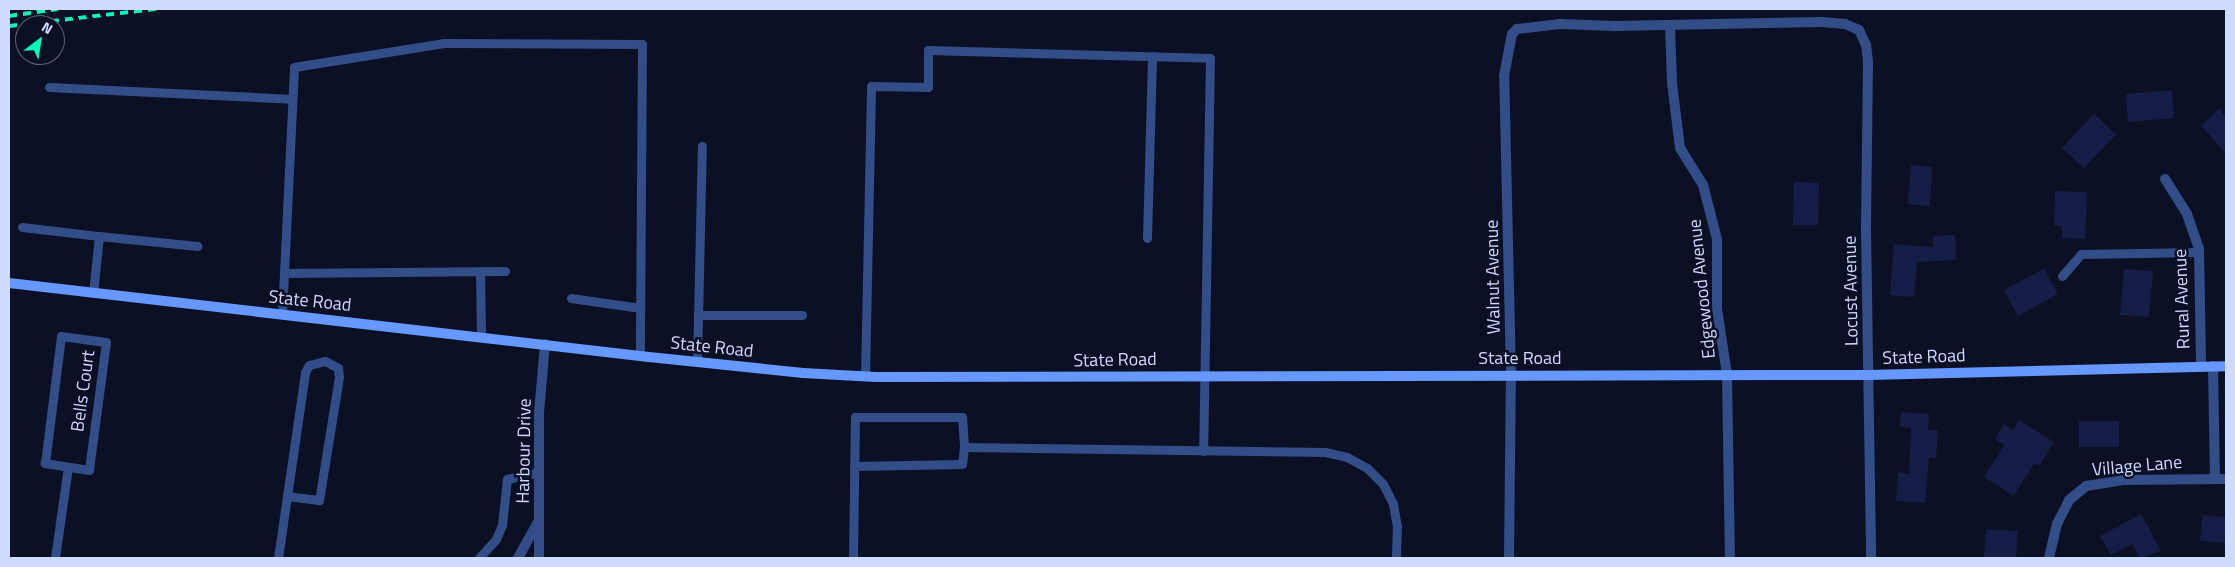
<!DOCTYPE html>
<html>
<head>
<meta charset="utf-8">
<style>
	body { margin:0 }
	#map { position:relative; width:2235px; height:567px; overflow:hidden; background:#0c1024; font-family:"Titillium Web",sans-serif }
	div>[style] { position:absolute }
	.building>* { inset:0; background:#161e47 }
	.lane>* { height:9px; margin:-4.5px; padding:0 4.5px; transform-origin:4.5px; border-radius:4.5px; background:#324d87 }
	.street>* { height:10px; margin:-5px; padding:0 5px; transform-origin:5px; border-radius:5px; background:#324d87 }
	.secondary>* { height:10px; margin:-5px; padding:0 5px; transform-origin:5px; border-radius:5px; background:#6698ff }
	.rail>* { height:4px; margin-top:-2px; transform-origin:0; background:repeating-linear-gradient(90deg,#00faba 0 8px,transparent 0 14px) }
	span { translate:-50% -50%; white-space:nowrap; text-align:center; line-height:1.15; -webkit-text-stroke:5px #0c1024; paint-order:stroke }
	.street-label { font-size:18px; color:#cfdaff }
	.frame { position:absolute; inset:0; border:10px solid #cfdaff; pointer-events:none }
	.north { position:absolute; left:15px; top:15px; width:50px; height:50px; box-sizing:border-box; background:#0c1024; border:1px solid #5a617c; border-radius:50%; rotate:31deg; font-size:14px; font-weight:700; line-height:20px; text-align:center; color:#cfdaff }
	.north::after { content:''; display:block; margin:auto; width:18px; height:22px; background:#00faba; clip-path:polygon(50% 0,100% 100%,50% 72%,0 100%) }
</style>
</head>
<body>
<div id="map">
	<div class="building">
		<div style="clip-path:polygon(2172px 90px,2174px 118px,2128px 122px,2126px 94px)"></div>
		<div style="clip-path:polygon(2219px 109px,2226px 117px,2226px 153px,2201px 126px)"></div>
		<div style="clip-path:polygon(2094px 114px,2116px 135px,2084px 168px,2062px 148px)"></div>
		<div style="clip-path:polygon(1911px 165px,1932px 167px,1930px 206px,1908px 204px)"></div>
		<div style="clip-path:polygon(1794px 182px,1819px 183px,1818px 225px,1793px 225px)"></div>
		<div style="clip-path:polygon(2055px 191px,2087px 192px,2085px 239px,2062px 238px,2062px 226px,2054px 226px)"></div>
		<div style="clip-path:polygon(1955px 235px,1956px 260px,1917px 262px,1914px 297px,1890px 295px,1894px 244px,1933px 247px,1933px 236px)"></div>
		<div style="clip-path:polygon(2044px 269px,2058px 294px,2018px 316px,2004px 290px)"></div>
		<div style="clip-path:polygon(2124px 269px,2153px 271px,2149px 317px,2120px 315px)"></div>
		<div style="clip-path:polygon(1901px 412px,1929px 414px,1928px 430px,1938px 430px,1936px 458px,1929px 458px,1925px 503px,1896px 501px,1898px 472px,1909px 474px,1911px 428px,1900px 427px)"></div>
		<div style="clip-path:polygon(2019px 420px,2054px 442px,2039px 466px,2034px 463px,2014px 496px,1984px 477px,2004px 445px,1995px 439px,2004px 424px,2013px 430px)"></div>
		<div style="clip-path:polygon(2079px 421px,2119px 421px,2119px 447px,2079px 447px)"></div>
		<div style="clip-path:polygon(2141px 514px,2161px 551px,2140px 558px,2132px 544px,2111px 555px,2100px 536px)"></div>
		<div style="clip-path:polygon(2203px 515px,2226px 517px,2226px 543px,2200px 541px)"></div>
		<div style="clip-path:polygon(1986px 529px,2018px 531px,2016px 558px,1984px 558px)"></div>
	</div>
	<div class="lane">
		<div style="left:49px;top:87px;width:243px;rotate:2.8deg"></div>
		<div style="left:22px;top:227px;width:78px;rotate:6.7deg"></div>
		<div style="left:99px;top:236px;width:57px;rotate:96deg"></div>
		<div style="left:99px;top:236px;width:99px;rotate:5.8deg"></div>
		<div style="left:1147px;top:238px;width:182px;rotate:-88.4deg"></div>
		<div style="left:480px;top:271px;width:66px;rotate:89.1deg"></div>
		<div style="left:284px;top:273px;width:221px;rotate:-0.5deg"></div>
		<div style="left:2062px;top:276px;width:29px;rotate:-49deg"></div>
		<div style="left:2081px;top:254px;width:118px;rotate:-1deg"></div>
		<div style="left:571px;top:298px;width:70px;rotate:8.2deg"></div>
		<div style="left:282px;top:314px;width:247px;rotate:-87.2deg"></div>
		<div style="left:294px;top:67px;width:152px;rotate:-9.1deg"></div>
		<div style="left:444px;top:43px;width:198px;rotate:0.3deg"></div>
		<div style="left:642px;top:44px;width:312px;rotate:90.4deg"></div>
		<div style="left:698px;top:315px;width:104px"></div>
		<div style="left:61px;top:336px;width:45px;rotate:7.6deg"></div>
		<div style="left:106px;top:342px;width:129px;rotate:97.6deg"></div>
		<div style="left:89px;top:470px;width:45px;rotate:-171deg"></div>
		<div style="left:45px;top:463px;width:128px;rotate:-82.8deg"></div>
		<div style="left:697px;top:362px;width:216px;rotate:-88.7deg"></div>
		<div style="left:865px;top:376px;width:290px;rotate:-88.8deg"></div>
		<div style="left:871px;top:86px;width:57px;rotate:1deg"></div>
		<div style="left:928px;top:87px;width:37px;rotate:-90deg"></div>
		<div style="left:928px;top:50px;width:282px;rotate:1.6deg"></div>
		<div style="left:1210px;top:58px;width:393px;rotate:91deg"></div>
		<div style="left:854px;top:466px;width:108px;rotate:-1.1deg"></div>
		<div style="left:962px;top:464px;width:17px;rotate:-83deg"></div>
		<div style="left:55px;top:558px;width:92px;rotate:-81.9deg"></div>
		<div style="left:278px;top:558px;width:188px;rotate:-81.7deg"></div>
		<div style="left:305px;top:372px;width:8px;rotate:-60deg"></div>
		<div style="left:309px;top:365px;width:16px;rotate:-14deg"></div>
		<div style="left:325px;top:361px;width:15px;rotate:28deg"></div>
		<div style="left:338px;top:368px;width:9px;rotate:84deg"></div>
		<div style="left:339px;top:377px;width:125px;rotate:99.2deg"></div>
		<div style="left:319px;top:500px;width:32px;rotate:-173deg"></div>
		<div style="left:479px;top:558px;width:25px;rotate:-48deg"></div>
		<div style="left:496px;top:539px;width:15px;rotate:-67deg"></div>
		<div style="left:502px;top:525px;width:46px;rotate:-83.8deg"></div>
		<div style="left:507px;top:479px;width:33px;rotate:-12deg"></div>
		<div style="left:853px;top:558px;width:141px;rotate:-89.2deg"></div>
		<div style="left:855px;top:417px;width:107px"></div>
		<div style="left:962px;top:417px;width:30px;rotate:86deg"></div>
		<div style="left:964px;top:447px;width:361px;rotate:0.8deg"></div>
		<div style="left:1325px;top:452px;width:23px;rotate:13deg"></div>
		<div style="left:1347px;top:457px;width:23px;rotate:29deg"></div>
		<div style="left:1367px;top:468px;width:23px;rotate:45deg"></div>
		<div style="left:1383px;top:484px;width:22px;rotate:63deg"></div>
		<div style="left:1393px;top:504px;width:22px;rotate:80deg"></div>
		<div style="left:1397px;top:526px;width:32px;rotate:92deg"></div>
	</div>
	<div class="street">
		<div style="left:1670px;top:25px;width:58px;rotate:88deg"></div>
		<div style="left:1672px;top:83px;width:65px;rotate:83deg"></div>
		<div style="left:1680px;top:148px;width:44px;rotate:58.1deg"></div>
		<div style="left:1703px;top:185px;width:56px;rotate:75.5deg"></div>
		<div style="left:1717px;top:239px;width:70px;rotate:90deg"></div>
		<div style="left:1717px;top:309px;width:66px;rotate:81.3deg"></div>
		<div style="left:1727px;top:374px;width:184px;rotate:89.1deg"></div>
		<div style="left:2165px;top:179px;width:41px;rotate:57.8deg"></div>
		<div style="left:2187px;top:214px;width:36px;rotate:71deg"></div>
		<div style="left:2199px;top:248px;width:117px;rotate:89deg"></div>
		<div style="left:2213px;top:366px;width:112px;rotate:89deg"></div>
		<div style="left:518px;top:558px;width:41px;rotate:-60.9deg"></div>
		<div style="left:539px;top:558px;width:145px;rotate:-90deg"></div>
		<div style="left:539px;top:413px;width:69px;rotate:-85deg"></div>
		<div style="left:1509px;top:558px;width:183px;rotate:-89.4deg"></div>
		<div style="left:1511px;top:375px;width:299px;rotate:-91.3deg"></div>
		<div style="left:1504px;top:76px;width:43px;rotate:-79.2deg"></div>
		<div style="left:1512px;top:34px;width:7px;rotate:-45deg"></div>
		<div style="left:1517px;top:29px;width:43px;rotate:-6.6deg"></div>
		<div style="left:1560px;top:24px;width:55px;rotate:2.1deg"></div>
		<div style="left:1615px;top:26px;width:207px;rotate:-1.1deg"></div>
		<div style="left:1822px;top:22px;width:23px;rotate:5deg"></div>
		<div style="left:1845px;top:24px;width:15px;rotate:23deg"></div>
		<div style="left:1859px;top:30px;width:17px;rotate:65deg"></div>
		<div style="left:1866px;top:45px;width:17px;rotate:83deg"></div>
		<div style="left:1868px;top:62px;width:168px;rotate:90.7deg"></div>
		<div style="left:1866px;top:230px;width:328px;rotate:89.1deg"></div>
		<div style="left:2049px;top:558px;width:35px;rotate:-77deg"></div>
		<div style="left:2057px;top:524px;width:27px;rotate:-63deg"></div>
		<div style="left:2069px;top:500px;width:22px;rotate:-39deg"></div>
		<div style="left:2086px;top:486px;width:36px;rotate:-9deg"></div>
		<div style="left:2122px;top:480px;width:104px;rotate:-0.6deg"></div>
	</div>
	<div class="secondary">
		<div style="left:9px;top:283px;width:644px;rotate:6.6deg"></div>
		<div style="left:649px;top:357px;width:155px;rotate:5.9deg"></div>
		<div style="left:803px;top:373px;width:73px;rotate:3.1deg"></div>
		<div style="left:876px;top:377px;width:992px;rotate:-0.12deg"></div>
		<div style="left:1868px;top:375px;width:358px;rotate:-1.4deg"></div>
	</div>
	<div class="rail">
		<div style="left:9px;top:16px;width:49px;rotate:-8.1deg"></div>
		<div style="left:9px;top:26px;width:149px;rotate:-6.6deg"></div>
	</div>
	<div class="street-label">
		<span style="left:1493px;top:277px;rotate:-91deg">Walnut Avenue</span>
		<span style="left:1702px;top:289px;rotate:-96deg">Edgewood Avenue</span>
		<span style="left:1851px;top:291px;rotate:-91deg">Locust Avenue</span>
		<span style="left:2182px;top:299px;rotate:-92deg">Rural Avenue</span>
		<span style="left:310px;top:301px;rotate:6deg">State Road</span>
		<span style="left:712px;top:347px;rotate:6deg">State Road</span>
		<span style="left:1924px;top:357px;rotate:-2deg">State Road</span>
		<span style="left:1520px;top:358px">State Road</span>
		<span style="left:1115px;top:360px;rotate:-1deg">State Road</span>
		<span style="left:83px;top:391px;rotate:-82deg">Bells Court</span>
		<span style="left:524px;top:451px;rotate:-89deg">Harbour Drive</span>
		<span style="left:2137px;top:466px;rotate:-5deg">Village Lane</span>
	</div>
	<div class="frame"></div>
	<div class="north">N</div>
</div>
</body>
</html>
